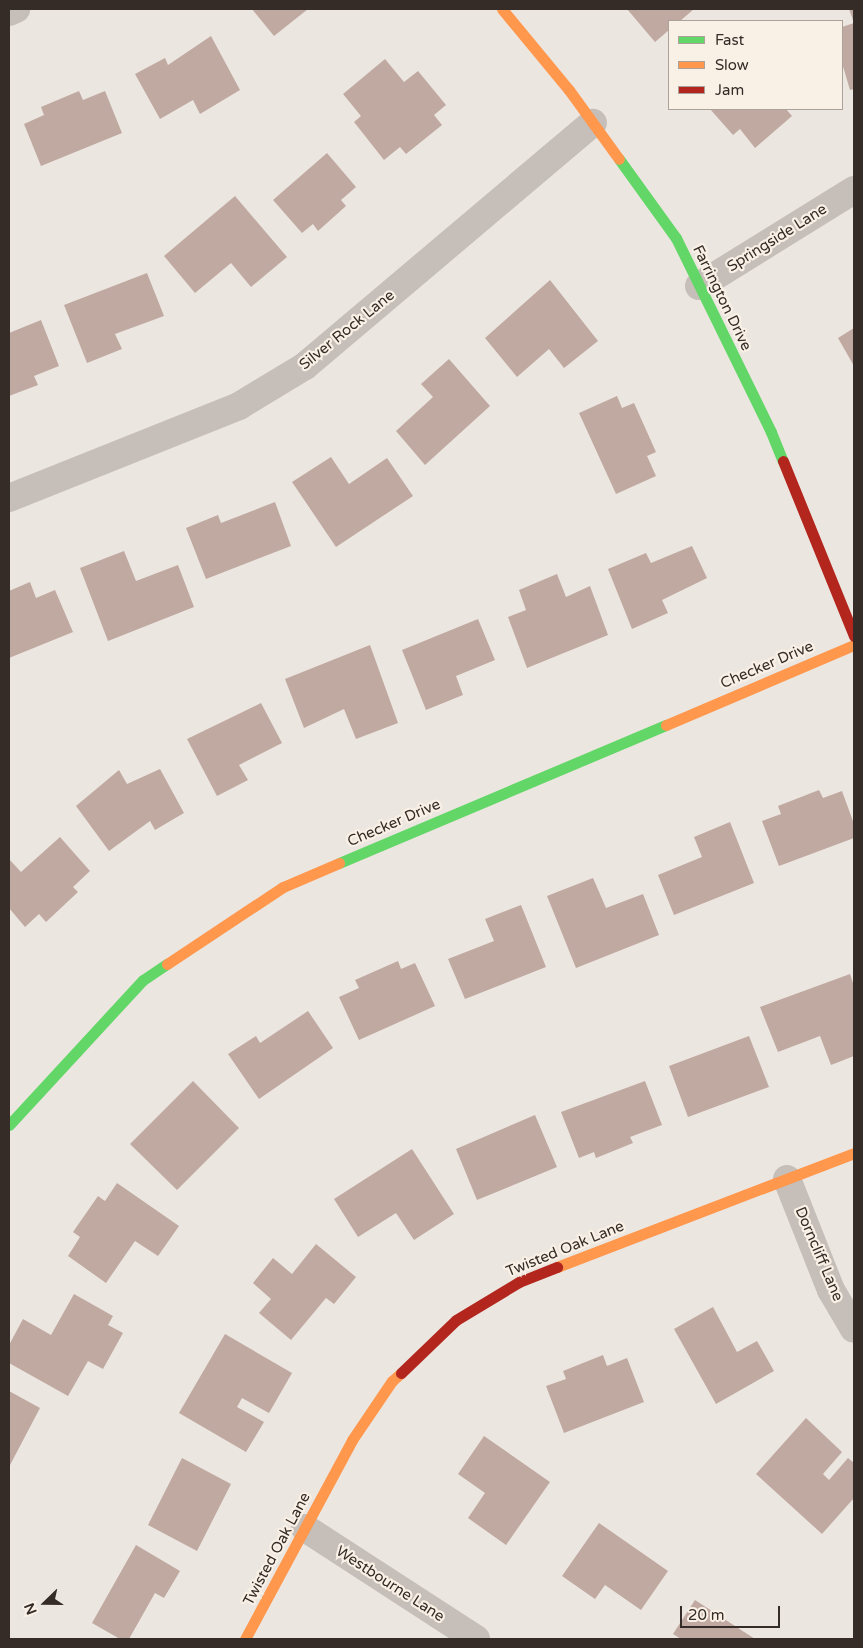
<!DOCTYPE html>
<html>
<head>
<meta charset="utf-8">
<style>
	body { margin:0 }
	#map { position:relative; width:863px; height:1648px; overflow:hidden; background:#ece6e0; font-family:"Varela Round",sans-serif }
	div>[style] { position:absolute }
	.building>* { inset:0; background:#c0a9a1 }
	.street>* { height:28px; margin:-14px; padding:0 14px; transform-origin:14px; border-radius:14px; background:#c5beb9 }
	.fast>* { height:11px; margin:-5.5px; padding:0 5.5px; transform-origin:5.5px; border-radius:5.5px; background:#63d668 }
	.slow>* { height:11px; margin:-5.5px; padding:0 5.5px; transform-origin:5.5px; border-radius:5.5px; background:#ff974d }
	.jam>* { height:11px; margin:-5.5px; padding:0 5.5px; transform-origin:5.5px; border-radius:5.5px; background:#b3261e }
	span { translate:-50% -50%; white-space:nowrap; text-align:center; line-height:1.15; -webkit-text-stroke:4.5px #f9f0e6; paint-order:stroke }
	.street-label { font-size:15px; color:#352b27 }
	.frame { position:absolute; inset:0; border:10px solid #352b27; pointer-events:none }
	.legend { position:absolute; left:668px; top:20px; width:175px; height:90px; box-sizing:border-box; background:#f9f0e6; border:1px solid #aba19a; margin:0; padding:6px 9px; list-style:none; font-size:15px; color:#352b27 }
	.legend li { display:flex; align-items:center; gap:10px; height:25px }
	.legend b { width:25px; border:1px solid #aba19a }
	.north { position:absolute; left:20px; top:1578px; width:50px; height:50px; -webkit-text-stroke:4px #f9f0e6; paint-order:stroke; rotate:248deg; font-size:14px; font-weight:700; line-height:20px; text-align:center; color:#352b27 }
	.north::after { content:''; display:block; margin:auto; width:18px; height:22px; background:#352b27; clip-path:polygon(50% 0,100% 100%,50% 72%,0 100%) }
	.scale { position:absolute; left:680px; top:1606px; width:100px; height:22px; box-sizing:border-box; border:2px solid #352b27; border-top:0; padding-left:6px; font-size:15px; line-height:18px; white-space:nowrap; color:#352b27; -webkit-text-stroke:4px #f9f0e6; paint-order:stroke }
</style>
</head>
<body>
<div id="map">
	<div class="building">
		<div style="clip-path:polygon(252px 9px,308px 9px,274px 36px)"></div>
		<div style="clip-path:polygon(627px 9px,694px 9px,680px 21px,669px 21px,669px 30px,655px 42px)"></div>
		<div style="clip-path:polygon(849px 9px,854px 9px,854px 89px,850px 90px,842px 63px,842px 27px,854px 23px)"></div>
		<div style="clip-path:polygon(211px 36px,240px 90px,200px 114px,193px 100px,160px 119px,135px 74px,165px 58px,168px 65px)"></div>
		<div style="clip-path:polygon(385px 59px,404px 82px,418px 71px,446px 105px,434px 115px,442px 125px,406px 154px,400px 147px,384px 160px,354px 122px,361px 116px,343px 94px)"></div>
		<div style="clip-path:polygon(79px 91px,83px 100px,105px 91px,122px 133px,41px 166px,24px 124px,44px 115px,41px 107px)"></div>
		<div style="clip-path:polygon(710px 109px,786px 109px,792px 116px,755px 148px,740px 129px,733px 135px)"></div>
		<div style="clip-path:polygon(327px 153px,356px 187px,341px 200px,346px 206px,318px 231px,313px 224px,302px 233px,273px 200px)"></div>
		<div style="clip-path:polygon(235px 196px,287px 257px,251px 287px,231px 263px,195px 293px,164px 256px)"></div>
		<div style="clip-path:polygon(147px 273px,164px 316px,115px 334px,122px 349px,87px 363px,64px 305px)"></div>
		<div style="clip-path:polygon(550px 280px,598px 341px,564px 368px,549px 349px,517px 377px,485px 338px)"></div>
		<div style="clip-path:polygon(41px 320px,59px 366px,34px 376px,38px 385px,9px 396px,9px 333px)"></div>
		<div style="clip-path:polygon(854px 328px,854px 366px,838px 338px)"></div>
		<div style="clip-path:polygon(449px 359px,490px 406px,425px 465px,396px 431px,433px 397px,421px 384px)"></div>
		<div style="clip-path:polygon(617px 396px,622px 408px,634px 403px,656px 452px,647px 456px,656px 476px,616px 494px,579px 413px)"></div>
		<div style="clip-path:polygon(331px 457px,349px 484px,387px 458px,413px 496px,336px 547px,292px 482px)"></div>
		<div style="clip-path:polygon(275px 502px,291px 546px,206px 579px,186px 528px,218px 515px,221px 523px)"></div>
		<div style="clip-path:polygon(692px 546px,707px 578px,662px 600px,668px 613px,632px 629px,608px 569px,646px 553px,651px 563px)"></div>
		<div style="clip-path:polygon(124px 551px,136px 581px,178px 565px,194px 607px,108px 641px,80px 568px)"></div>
		<div style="clip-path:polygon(557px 574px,566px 597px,590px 586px,608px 635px,527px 668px,508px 617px,526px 610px,519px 590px)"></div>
		<div style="clip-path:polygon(30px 582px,36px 598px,55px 590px,73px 632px,9px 658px,9px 591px)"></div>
		<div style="clip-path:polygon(478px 619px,495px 660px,456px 676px,463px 695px,426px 710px,402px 650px)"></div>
		<div style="clip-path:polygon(370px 645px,398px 723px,356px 739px,344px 709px,304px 728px,285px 679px)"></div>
		<div style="clip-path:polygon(261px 703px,282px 743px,239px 765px,248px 780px,217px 796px,187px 739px)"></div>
		<div style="clip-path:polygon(160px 769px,184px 813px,155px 830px,150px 821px,109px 851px,76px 806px,119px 770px,127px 784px)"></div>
		<div style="clip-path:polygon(819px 790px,823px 798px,842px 791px,854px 824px,854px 838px,779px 866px,762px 821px,781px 814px,778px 806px)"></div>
		<div style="clip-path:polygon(730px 822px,754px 883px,674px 915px,658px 875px,702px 857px,694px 837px)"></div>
		<div style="clip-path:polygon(60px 837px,90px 871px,73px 887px,78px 892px,46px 922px,39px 914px,25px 927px,9px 908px,9px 859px,21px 872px)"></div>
		<div style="clip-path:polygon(593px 878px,606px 908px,643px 894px,659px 935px,576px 968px,547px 896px)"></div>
		<div style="clip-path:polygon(521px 905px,546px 967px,465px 999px,448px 959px,494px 941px,485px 919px)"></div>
		<div style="clip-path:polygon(398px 961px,401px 969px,415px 963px,435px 1006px,359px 1040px,339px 997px,359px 988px,355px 980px)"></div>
		<div style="clip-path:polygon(850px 974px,854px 986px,854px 1056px,831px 1065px,820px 1036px,778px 1052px,760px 1007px)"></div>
		<div style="clip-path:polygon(308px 1011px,333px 1048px,259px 1099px,228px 1054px,256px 1036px,260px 1043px)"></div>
		<div style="clip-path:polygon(749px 1036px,769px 1087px,688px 1117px,669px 1066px)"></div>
		<div style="clip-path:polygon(193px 1081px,239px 1128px,177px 1190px,130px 1144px)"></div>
		<div style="clip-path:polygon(645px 1081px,662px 1125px,630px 1137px,633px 1143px,596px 1158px,594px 1152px,579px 1158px,561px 1112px)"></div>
		<div style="clip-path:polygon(535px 1115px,557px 1167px,477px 1200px,456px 1149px)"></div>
		<div style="clip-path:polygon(412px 1149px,454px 1214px,414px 1240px,396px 1213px,358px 1237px,334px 1199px)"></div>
		<div style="clip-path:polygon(117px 1183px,179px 1226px,158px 1256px,135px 1241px,106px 1283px,68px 1256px,80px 1237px,73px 1232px,98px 1196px,105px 1201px)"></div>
		<div style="clip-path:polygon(316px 1244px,356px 1277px,334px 1304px,326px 1298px,291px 1340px,259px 1313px,271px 1299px,253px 1283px,273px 1258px,292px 1274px)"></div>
		<div style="clip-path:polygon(74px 1294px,113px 1316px,108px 1325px,123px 1333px,103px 1369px,88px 1361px,68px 1396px,9px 1363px,9px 1345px,23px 1319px,51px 1335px)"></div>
		<div style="clip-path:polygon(713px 1307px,737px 1352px,757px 1341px,774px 1371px,716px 1404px,674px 1329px)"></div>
		<div style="clip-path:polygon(225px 1334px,292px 1373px,269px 1413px,242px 1398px,237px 1407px,264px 1422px,246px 1452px,179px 1413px)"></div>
		<div style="clip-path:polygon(603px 1355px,607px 1366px,627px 1358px,644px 1402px,564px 1433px,546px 1386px,566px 1379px,563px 1371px)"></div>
		<div style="clip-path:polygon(9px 1391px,40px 1408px,9px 1467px)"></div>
		<div style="clip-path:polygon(806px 1418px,842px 1452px,823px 1474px,829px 1480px,848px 1458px,854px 1463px,854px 1498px,822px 1534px,756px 1474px)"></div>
		<div style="clip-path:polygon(484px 1436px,550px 1482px,506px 1545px,468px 1518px,485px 1493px,458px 1474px)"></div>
		<div style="clip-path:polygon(182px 1458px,231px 1484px,197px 1551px,148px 1525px)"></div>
		<div style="clip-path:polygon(599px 1523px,668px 1571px,641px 1610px,605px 1585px,595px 1599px,562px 1576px)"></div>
		<div style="clip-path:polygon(136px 1545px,180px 1571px,164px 1598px,155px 1593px,129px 1639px,120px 1639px,92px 1623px)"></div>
		<div style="clip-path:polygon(695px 1600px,755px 1639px,681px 1639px,673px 1634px)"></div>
	</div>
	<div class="street">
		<div style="left:9px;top:12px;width:8px;rotate:-23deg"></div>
		<div style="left:699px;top:286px;width:182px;rotate:-31.8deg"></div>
		<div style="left:9px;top:498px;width:248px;rotate:-21.8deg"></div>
		<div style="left:239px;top:406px;width:77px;rotate:-31.2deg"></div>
		<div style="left:305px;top:366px;width:377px;rotate:-40.2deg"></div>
		<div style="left:787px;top:1179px;width:119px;rotate:68.4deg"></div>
		<div style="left:831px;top:1290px;width:45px;rotate:59.5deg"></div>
		<div style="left:305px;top:1528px;width:204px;rotate:33deg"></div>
	</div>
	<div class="fast">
		<div style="left:619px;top:159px;width:97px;rotate:54.2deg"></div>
		<div style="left:676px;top:238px;width:216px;rotate:63.9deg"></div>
		<div style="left:771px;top:432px;width:31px;rotate:68deg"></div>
		<div style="left:339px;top:863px;width:355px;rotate:-22.9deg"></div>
		<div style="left:9px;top:1125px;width:197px;rotate:-47.3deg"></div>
		<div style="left:143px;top:980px;width:29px;rotate:-34deg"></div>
	</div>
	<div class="slow">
		<div style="left:502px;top:9px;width:105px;rotate:50.4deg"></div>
		<div style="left:569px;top:90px;width:85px;rotate:54.1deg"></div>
		<div style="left:666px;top:725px;width:204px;rotate:-23.1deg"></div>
		<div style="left:167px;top:964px;width:139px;rotate:-33.6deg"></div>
		<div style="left:283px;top:887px;width:61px;rotate:-23.2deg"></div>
		<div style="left:557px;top:1267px;width:318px;rotate:-21deg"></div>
		<div style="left:245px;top:1639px;width:226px;rotate:-61.7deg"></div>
		<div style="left:352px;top:1440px;width:71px;rotate:-55.9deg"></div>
		<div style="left:392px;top:1381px;width:12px;rotate:-42deg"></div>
	</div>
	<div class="jam">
		<div style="left:783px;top:461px;width:189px;rotate:67.9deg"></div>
		<div style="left:401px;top:1373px;width:76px;rotate:-43.9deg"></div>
		<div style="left:456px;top:1320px;width:74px;rotate:-31.1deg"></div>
		<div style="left:519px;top:1282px;width:41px;rotate:-21.5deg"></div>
	</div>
	<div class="street-label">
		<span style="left:777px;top:238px;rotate:-32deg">Springside Lane</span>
		<span style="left:722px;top:298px;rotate:64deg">Farrington Drive</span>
		<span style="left:347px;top:330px;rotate:-39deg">Silver Rock Lane</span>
		<span style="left:767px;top:665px;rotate:-23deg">Checker Drive</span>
		<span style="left:394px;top:823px;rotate:-23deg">Checker Drive</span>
		<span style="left:565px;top:1249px;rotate:-22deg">Twisted Oak Lane</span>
		<span style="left:819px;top:1254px;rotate:67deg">Dorncliff Lane</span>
		<span style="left:277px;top:1549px;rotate:-62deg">Twisted Oak Lane</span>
		<span style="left:390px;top:1584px;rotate:33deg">Westbourne Lane</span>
	</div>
	<div class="frame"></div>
	<ul class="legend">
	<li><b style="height:6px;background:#63d668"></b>Fast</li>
	<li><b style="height:6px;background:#ff974d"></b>Slow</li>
	<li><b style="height:6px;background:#b3261e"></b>Jam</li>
	</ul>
	<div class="north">N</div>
	<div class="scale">20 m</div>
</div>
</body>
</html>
